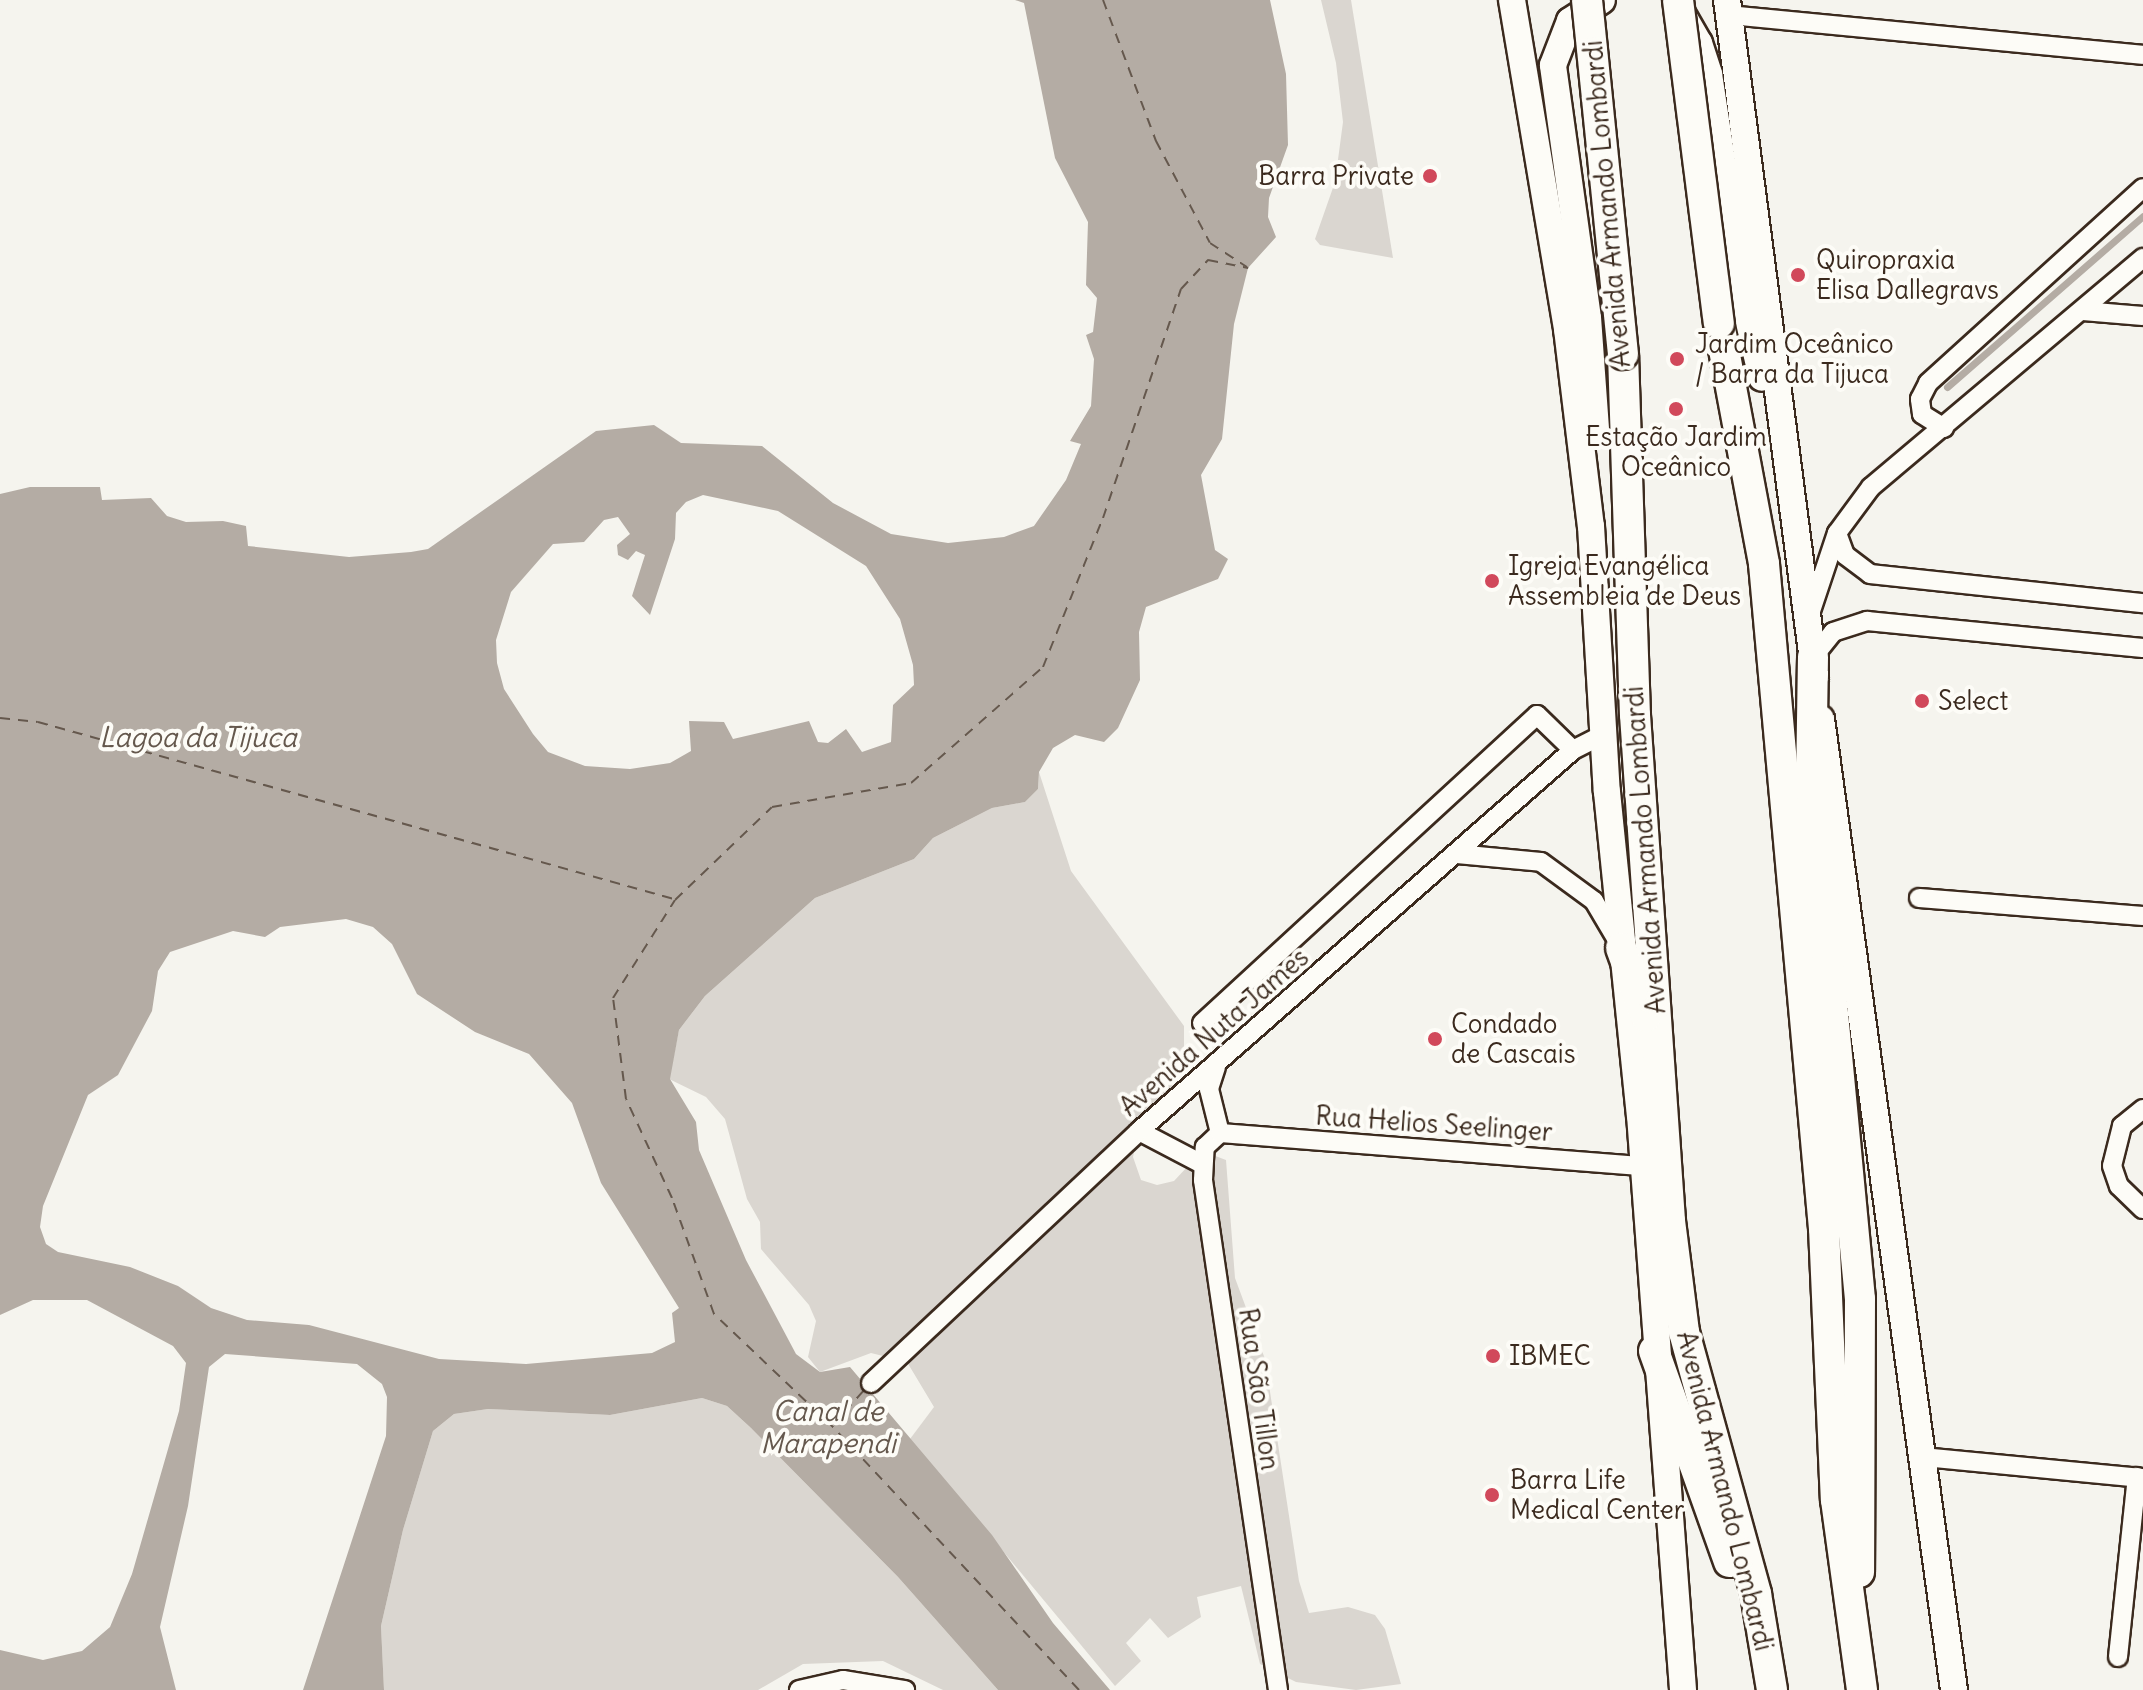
<!DOCTYPE html>
<html>
<head>
<meta charset="utf-8">
<style>
	body { margin:0 }
	#map { position:relative; width:2143px; height:1690px; overflow:hidden; background:#f5f4ee; font-family:Delius,sans-serif }
	div>[style] { position:absolute }
	.green>* { inset:0; background:#dad6d0 }
	.water>* { inset:0; background:#b4aca4 }
	.stream>* { height:7px; margin:-3.5px; padding:0 3.5px; transform-origin:3.5px; border-radius:3.5px; background:#b4aca4 }
	.ferry>* { height:2px; margin-top:-1px; transform-origin:0; background:repeating-linear-gradient(90deg,#65584d 0 10px,transparent 0 18px) }
	.roads { filter:drop-shadow(2px 0 #3b2a1e) drop-shadow(-2px 0 #3b2a1e) drop-shadow(0 2px #3b2a1e) drop-shadow(0 -2px #3b2a1e) }
	.minor>* { height:18px; margin:-9px; padding:0 9px; transform-origin:9px; border-radius:9px; background:#fdfcf7 }
	.secondary>* { height:26px; margin:-13px; padding:0 13px; transform-origin:13px; border-radius:13px; background:#fdfcf7 }
	.trunk>* { height:30px; margin:-15px; padding:0 15px; transform-origin:15px; border-radius:15px; background:#fdfcf7 }
	.bridges { filter:drop-shadow(2px 0 #3b2a1e) drop-shadow(-2px 0 #3b2a1e) drop-shadow(0 2px #3b2a1e) drop-shadow(0 -2px #3b2a1e) }
	.trunk-bridge>* { height:30px; margin:-15px; padding:0 15px; transform-origin:15px; border-radius:15px; background:#fdfcf7 }
	.dots>* { width:22px; height:22px; translate:-50% -50%; box-sizing:border-box; border:4px solid #fdfcf7; border-radius:50% }
	span { translate:-50% -50%; white-space:nowrap; text-align:center; line-height:1.15; -webkit-text-stroke:8px #fdfcf7; paint-order:stroke }
	.poi-label { font-size:26px; color:#3b2a1e }
	.right { translate:-100% -50%; text-align:right }
	.left { translate:0 -50%; text-align:left }
	.street-label { font-size:26px; color:#3b2a1e }
	.water-label { font-size:28px; color:#65584d; font-style:italic }
</style>
</head>
<body>
<div id="map">
	<div class="green">
		<div style="clip-path:polygon(1321px 0,1351px 0,1393px 258px,1320px 245px,1315px 239px,1335px 182px,1343px 122px,1336px 63px)"></div>
		<div style="clip-path:polygon(1039px 772px,1071px 871px,1184px 1026px,1184px 1064px,1170px 1091px,1141px 1122px,1133px 1157px,1141px 1180px,1157px 1185px,1174px 1181px,1202px 1151px,1226px 1160px,1235px 1278px,1265px 1359px,1299px 1581px,1309px 1613px,1348px 1607px,1375px 1615px,1385px 1629px,1401px 1684px,1356px 1690px,1296px 1682px,1260px 1664px,1241px 1586px,1197px 1597px,1201px 1617px,1168px 1638px,1150px 1618px,1126px 1643px,1141px 1661px,1115px 1686px,910px 1439px,934px 1407px,907px 1362px,871px 1353px,820px 1372px,808px 1357px,816px 1321px,809px 1305px,761px 1249px,760px 1222px,747px 1199px,725px 1119px,706px 1097px,669px 1079px,679px 1030px,705px 996px,815px 898px,914px 859px,933px 838px,992px 808px,1025px 802px,1038px 789px)"></div>
		<div style="clip-path:polygon(702px 1398px,727px 1406px,751px 1428px,898px 1577px,998px 1690px,943px 1690px,883px 1661px,803px 1664px,758px 1690px,384px 1690px,381px 1626px,403px 1530px,433px 1431px,454px 1414px,488px 1409px,610px 1415px)"></div>
	</div>
	<div class="water">
		<div style="clip-path:polygon(evenodd,1015px 0,1270px 0,1286px 74px,1288px 145px,1269px 198px,1268px 217px,1276px 237px,1248px 268px,1234px 324px,1222px 439px,1201px 475px,1215px 550px,1228px 559px,1218px 579px,1146px 607px,1139px 632px,1140px 680px,1118px 728px,1104px 742px,1075px 735px,1053px 748px,1039px 772px,1038px 789px,1025px 802px,992px 808px,933px 838px,914px 859px,815px 898px,705px 996px,679px 1030px,670px 1079px,696px 1122px,699px 1150px,746px 1260px,796px 1354px,820px 1372px,850px 1367px,992px 1535px,1053px 1623px,1110px 1690px,998px 1690px,898px 1577px,751px 1428px,727px 1406px,702px 1398px,610px 1415px,488px 1409px,454px 1414px,433px 1431px,403px 1530px,381px 1626px,384px 1690px,303px 1690px,386px 1436px,387px 1397px,382px 1384px,357px 1364px,225px 1354px,209px 1367px,188px 1506px,160px 1627px,176px 1690px,0 1690px,0 1650px,43px 1660px,82px 1651px,110px 1627px,132px 1574px,179px 1411px,186px 1363px,173px 1346px,87px 1300px,33px 1300px,0 1315px,0 494px,30px 487px,100px 487px,102px 500px,151px 498px,167px 516px,186px 522px,223px 521px,246px 526px,248px 546px,349px 557px,411px 552px,428px 549px,596px 431px,654px 425px,681px 443px,762px 446px,833px 503px,891px 534px,948px 543px,1004px 537px,1034px 526px,1066px 480px,1081px 444px,1070px 441px,1091px 406px,1094px 359px,1086px 335px,1093px 332px,1097px 298px,1086px 285px,1088px 222px,1055px 158px,1024px 3px,1015px 0,703px 495px,778px 511px,866px 566px,900px 619px,913px 665px,914px 685px,893px 705px,891px 742px,862px 752px,846px 729px,828px 743px,818px 742px,809px 721px,733px 739px,724px 722px,689px 721px,691px 751px,670px 763px,630px 769px,585px 766px,548px 752px,533px 734px,504px 689px,497px 663px,496px 640px,511px 592px,553px 544px,584px 542px,604px 520px,618px 517px,630px 534px,617px 545px,618px 555px,628px 560px,636px 551px,645px 555px,632px 596px,650px 615px,675px 539px,676px 513px,686px 502px,703px 495px,1015px 0,346px 919px,373px 927px,392px 944px,417px 994px,475px 1032px,529px 1054px,572px 1103px,601px 1183px,679px 1308px,672px 1313px,675px 1342px,652px 1353px,526px 1364px,439px 1359px,309px 1325px,247px 1320px,211px 1308px,178px 1286px,130px 1267px,58px 1252px,46px 1244px,40px 1227px,43px 1206px,88px 1095px,118px 1075px,152px 1011px,158px 971px,170px 952px,233px 931px,265px 937px,280px 927px,346px 919px)"></div>
	</div>
	<div class="stream">
		<div style="left:1947px;top:387px;width:260px;rotate:-41.1deg"></div>
	</div>
	<div class="ferry">
		<div style="left:1103px;top:0;width:151px;rotate:69.4deg"></div>
		<div style="left:1156px;top:141px;width:115px;rotate:62.1deg"></div>
		<div style="left:1210px;top:243px;width:44px;rotate:33deg"></div>
		<div style="left:0;top:718px;width:38px;rotate:6deg"></div>
		<div style="left:38px;top:722px;width:660px;rotate:15.55deg"></div>
		<div style="left:833px;top:1425px;width:50px;rotate:-48.3deg"></div>
		<div style="left:1079px;top:1690px;width:362px;rotate:-133.1deg"></div>
		<div style="left:832px;top:1426px;width:163px;rotate:-136.5deg"></div>
		<div style="left:714px;top:1314px;width:123px;rotate:-109.9deg"></div>
		<div style="left:672px;top:1198px;width:109px;rotate:-114.9deg"></div>
		<div style="left:626px;top:1099px;width:102px;rotate:-97.3deg"></div>
		<div style="left:613px;top:998px;width:116px;rotate:-57.7deg"></div>
		<div style="left:675px;top:900px;width:134px;rotate:-43.8deg"></div>
		<div style="left:772px;top:807px;width:141px;rotate:-9.8deg"></div>
		<div style="left:911px;top:783px;width:176px;rotate:-41.3deg"></div>
		<div style="left:1043px;top:667px;width:161px;rotate:-68.1deg"></div>
		<div style="left:1103px;top:518px;width:242px;rotate:-71.2deg"></div>
		<div style="left:1181px;top:289px;width:40px;rotate:-47deg"></div>
		<div style="left:1208px;top:260px;width:41px;rotate:11.3deg"></div>
	</div>
	<div class="roads">
		<div class="minor">
			<div style="left:1729px;top:15px;width:416px;rotate:5.5deg"></div>
			<div style="left:2083px;top:311px;width:60px;rotate:4.8deg"></div>
			<div style="left:1944px;top:428px;width:26px;rotate:-148deg"></div>
			<div style="left:1922px;top:414px;width:15px;rotate:-98deg"></div>
			<div style="left:1920px;top:399px;width:18px;rotate:-63deg"></div>
			<div style="left:1928px;top:383px;width:290px;rotate:-42.2deg"></div>
			<div style="left:1837px;top:533px;width:23px;rotate:70deg"></div>
			<div style="left:1845px;top:555px;width:31px;rotate:37deg"></div>
			<div style="left:1870px;top:574px;width:275px;rotate:6.1deg"></div>
			<div style="left:1810px;top:614px;width:85px;rotate:-71.6deg"></div>
			<div style="left:1837px;top:533px;width:57px;rotate:-53.5deg"></div>
			<div style="left:1871px;top:487px;width:356px;rotate:-40.1deg"></div>
			<div style="left:1813px;top:657px;width:32px;rotate:-51deg"></div>
			<div style="left:1833px;top:632px;width:36px;rotate:-18deg"></div>
			<div style="left:1867px;top:621px;width:277px;rotate:5.6deg"></div>
			<div style="left:1457px;top:854px;width:84px;rotate:5.4deg"></div>
			<div style="left:1541px;top:862px;width:66px;rotate:36.3deg"></div>
			<div style="left:1594px;top:901px;width:51px;rotate:59.4deg"></div>
			<div style="left:1919px;top:898px;width:225px;rotate:4.6deg"></div>
			<div style="left:1202px;top:1023px;width:455px;rotate:-42.6deg"></div>
			<div style="left:1537px;top:715px;width:50px;rotate:44.2deg"></div>
			<div style="left:1216px;top:1067px;width:23px;rotate:108deg"></div>
			<div style="left:1209px;top:1089px;width:45px;rotate:76deg"></div>
			<div style="left:2143px;top:1109px;width:27px;rotate:141deg"></div>
			<div style="left:2122px;top:1126px;width:41px;rotate:104deg"></div>
			<div style="left:2112px;top:1166px;width:21px;rotate:71deg"></div>
			<div style="left:2119px;top:1186px;width:33px;rotate:44deg"></div>
			<div style="left:1139px;top:1131px;width:69px;rotate:27.7deg"></div>
			<div style="left:871px;top:1383px;width:368px;rotate:-43.2deg"></div>
			<div style="left:1139px;top:1131px;width:578px;rotate:-41.28deg"></div>
			<div style="left:1573px;top:750px;width:34px;rotate:-27deg"></div>
			<div style="left:1923px;top:1457px;width:221px;rotate:5.5deg"></div>
			<div style="left:2118px;top:1657px;width:181px;rotate:-84deg"></div>
			<div style="left:799px;top:1690px;width:45px;rotate:-12.8deg"></div>
			<div style="left:843px;top:1680px;width:63px;rotate:9.2deg"></div>
			<div style="left:1278px;top:1690px;width:515px;rotate:-98.37deg"></div>
			<div style="left:1203px;top:1180px;width:33px;rotate:-87deg"></div>
			<div style="left:1205px;top:1147px;width:21px;rotate:-43deg"></div>
			<div style="left:1220px;top:1133px;width:425px;rotate:4.5deg"></div>
		</div>
		<div class="secondary">
			<div style="left:1512px;top:0;width:334px;rotate:80.5deg"></div>
			<div style="left:1567px;top:329px;width:198px;rotate:83.1deg"></div>
			<div style="left:1591px;top:526px;width:266px;rotate:86.6deg"></div>
			<div style="left:1607px;top:792px;width:325px;rotate:84.2deg"></div>
			<div style="left:1640px;top:1115px;width:577px;rotate:85.72deg"></div>
			<div style="left:1727px;top:0;width:682px;rotate:82.58deg"></div>
			<div style="left:1681px;top:12px;width:36px;rotate:60deg"></div>
			<div style="left:1699px;top:43px;width:33px;rotate:72deg"></div>
			<div style="left:1709px;top:74px;width:220px;rotate:81.4deg"></div>
			<div style="left:1742px;top:292px;width:88px;rotate:76.9deg"></div>
			<div style="left:1596px;top:429px;width:111px;rotate:-94.1deg"></div>
			<div style="left:1588px;top:318px;width:255px;rotate:-97.9deg"></div>
			<div style="left:1553px;top:65px;width:47px;rotate:-68.9deg"></div>
			<div style="left:1570px;top:21px;width:38px;rotate:-33deg"></div>
			<div style="left:1821px;top:719px;width:980px;rotate:82.2deg"></div>
		</div>
		<div class="trunk">
			<div style="left:1719px;top:323px;width:245px;rotate:79.4deg"></div>
			<div style="left:1764px;top:564px;width:667px;rotate:84.84deg"></div>
			<div style="left:1824px;top:1228px;width:272px;rotate:87.5deg"></div>
			<div style="left:1836px;top:1500px;width:192px;rotate:82.2deg"></div>
			<div style="left:1623px;top:354px;width:361px;rotate:88.1deg"></div>
			<div style="left:1635px;top:715px;width:507px;rotate:86.04deg"></div>
			<div style="left:1670px;top:1221px;width:112px;rotate:82.8deg"></div>
			<div style="left:1684px;top:1332px;width:272px;rotate:74.6deg"></div>
			<div style="left:1756px;top:1594px;width:97px;rotate:80.5deg"></div>
			<div style="left:1813px;top:657px;width:123px;rotate:90.9deg"></div>
			<div style="left:1811px;top:780px;width:521px;rotate:84.61deg"></div>
			<div style="left:1860px;top:1299px;width:273px;rotate:90.2deg"></div>
			<div style="left:1621px;top:948px;width:73px;rotate:70.1deg"></div>
			<div style="left:1654px;top:1351px;width:224px;rotate:70.4deg"></div>
		</div>
	</div>
	<div class="bridges">
		<div class="trunk-bridge">
			<div style="left:1587px;top:0;width:356px;rotate:84.2deg"></div>
			<div style="left:1678px;top:0;width:326px;rotate:82.8deg"></div>
		</div>
	</div>
	<div class="dots">
		<div style="left:1430px;top:176px;background:#d1495b"></div>
		<div style="left:1798px;top:275px;background:#d1495b"></div>
		<div style="left:1677px;top:359px;background:#d1495b"></div>
		<div style="left:1676px;top:409px;background:#d1495b"></div>
		<div style="left:1492px;top:581px;background:#d1495b"></div>
		<div style="left:1922px;top:701px;background:#d1495b"></div>
		<div style="left:1435px;top:1039px;background:#d1495b"></div>
		<div style="left:1493px;top:1356px;background:#d1495b"></div>
		<div style="left:1492px;top:1495px;background:#d1495b"></div>
	</div>
	<div class="poi-label">
		<span class="right" style="left:1414px;top:176px">Barra Private</span>
		<span class="left" style="left:1816px;top:275px">Quiropraxia<br>Elisa Dallegravs</span>
		<span class="left" style="left:1695px;top:359px">Jardim Oceânico<br>/ Barra da Tijuca</span>
		<span style="left:1676px;top:452px">Estação Jardim<br>Oceânico</span>
		<span class="left" style="left:1508px;top:581px">Igreja Evangélica<br>Assembleia de Deus</span>
		<span class="left" style="left:1938px;top:701px">Select</span>
		<span class="left" style="left:1451px;top:1039px">Condado<br>de Cascais</span>
		<span class="left" style="left:1509px;top:1356px">IBMEC</span>
		<span class="left" style="left:1510px;top:1495px">Barra Life<br>Medical Center</span>
	</div>
	<div class="street-label">
		<span style="left:1607px;top:204px;rotate:-95deg">Avenida Armando Lombardi</span>
		<span style="left:1645px;top:850px;rotate:-94deg">Avenida Armando Lombardi</span>
		<span style="left:1214px;top:1032px;rotate:-41deg">Avenida Nuta James</span>
		<span style="left:1434px;top:1124px;rotate:4deg">Rua Helios Seelinger</span>
		<span style="left:1259px;top:1389px;rotate:82deg">Rua São Tillon</span>
		<span style="left:1725px;top:1491px;rotate:76deg">Avenida Armando Lombardi</span>
	</div>
	<div class="water-label">
		<span style="left:198px;top:737px">Lagoa da Tijuca</span>
		<span style="left:828px;top:1427px">Canal de<br>Marapendi</span>
	</div>
</div>
</body>
</html>
